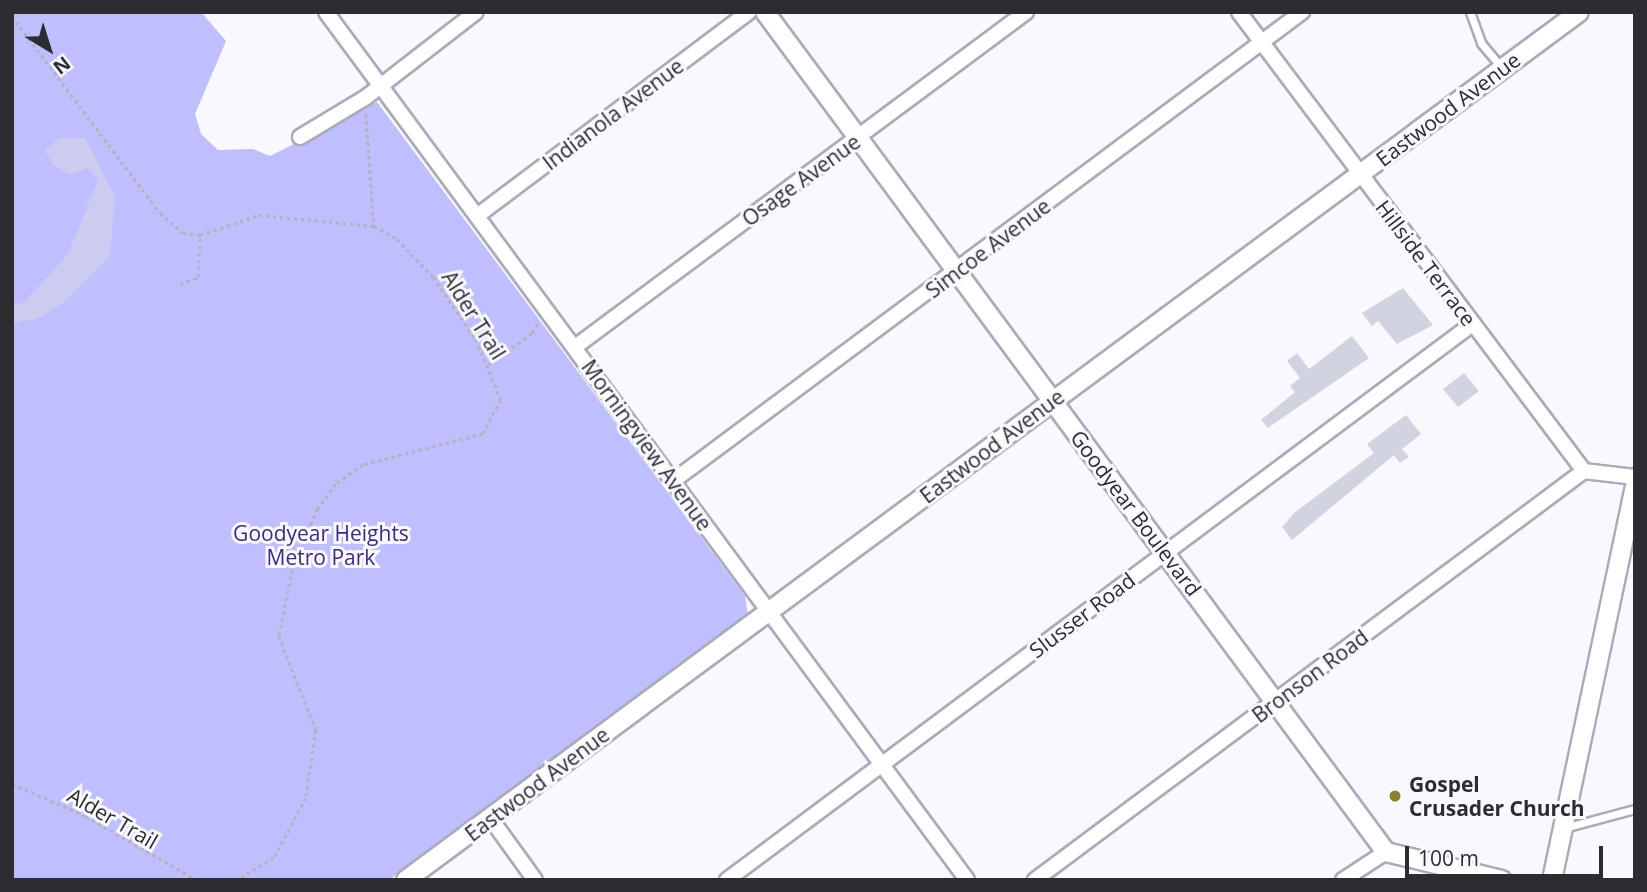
<!DOCTYPE html>
<html>
<head>
<meta charset="utf-8">
<style>
	body { margin:0 }
	#map { position:relative; width:1647px; height:892px; overflow:hidden; background:#f8f8fe; font-family:"Open Sans",sans-serif }
	div>[style] { position:absolute }
	.green>* { inset:0; background:#bfbeff }
	.water>* { inset:0; background:#ccccf1 }
	.building>* { inset:0; background:#d2d3e0 }
	.path>* { height:2.5px; margin-top:-1.25px; transform-origin:0; background:repeating-linear-gradient(90deg,#b3b3b9 0 3.5px,transparent 0 7px) }
	.roads { filter:drop-shadow(2px 0 #ababb9) drop-shadow(-2px 0 #ababb9) drop-shadow(0 2px #ababb9) drop-shadow(0 -2px #ababb9) }
	.service>* { height:7px; margin:-3.5px; padding:0 3.5px; transform-origin:3.5px; border-radius:3.5px; background:#fff }
	.minor>* { height:14px; margin:-7px; padding:0 7px; transform-origin:7px; border-radius:7px; background:#fff }
	.tertiary>* { height:18px; margin:-9px; padding:0 9px; transform-origin:9px; border-radius:9px; background:#fff }
	.dots>* { width:19px; height:19px; translate:-50% -50%; box-sizing:border-box; border:4px solid #f8f8fe; border-radius:50% }
	span { translate:-50% -50%; white-space:nowrap; text-align:center; line-height:1.15; -webkit-text-stroke:6px #f8f8fe; paint-order:stroke }
	.street-label { font-size:21px; color:#2c2c31 }
	.park-label { font-size:21px; color:#3d2a8d }
	.poi-label { font-size:21px; color:#2c2c31; font-weight:700 }
	.left { translate:0 -50%; text-align:left }
	.frame { position:absolute; inset:0; border:14px solid #2c2c31; pointer-events:none }
	.north { position:absolute; left:14px; top:14px; width:70px; height:70px; -webkit-text-stroke:5px #f8f8fe; paint-order:stroke; rotate:142deg; font-size:19px; font-weight:700; line-height:28px; text-align:center; color:#2c2c31 }
	.north::after { content:''; display:block; margin:auto; width:24px; height:32px; background:#2c2c31; clip-path:polygon(50% 0,100% 100%,50% 72%,0 100%) }
	.scale { position:absolute; left:1405px; top:846px; width:198px; height:32px; box-sizing:border-box; border:4px solid #2c2c31; border-top:0; padding-left:9px; font-size:21px; line-height:24px; white-space:nowrap; color:#2c2c31; -webkit-text-stroke:5px #f8f8fe; paint-order:stroke }
</style>
</head>
<body>
<div id="map">
	<div class="green">
		<div style="clip-path:polygon(12px 12px,201px 12px,226px 41px,195px 114px,201px 134px,218px 150px,253px 149px,270px 156px,377px 102px,745px 596px,748px 615px,389px 880px,12px 880px)"></div>
	</div>
	<div class="water">
		<div style="clip-path:polygon(60px 138px,85px 138px,115px 197px,110px 256px,63px 303px,36px 319px,12px 323px,12px 304px,24px 303px,68px 254px,98px 180px,87px 168px,70px 175px,54px 166px,45px 150px)"></div>
	</div>
	<div class="building">
		<div style="clip-path:polygon(1403px 288px,1433px 325px,1397px 344px,1378px 321px,1372px 326px,1362px 313px)"></div>
		<div style="clip-path:polygon(1352px 336px,1369px 358px,1268px 428px,1261px 420px,1295px 392px,1290px 386px,1300px 378px,1287px 361px,1297px 353px,1309px 369px)"></div>
		<div style="clip-path:polygon(1464px 373px,1479px 391px,1458px 407px,1443px 389px)"></div>
		<div style="clip-path:polygon(1406px 415px,1421px 434px,1402px 449px,1409px 457px,1400px 463px,1394px 455px,1292px 540px,1282px 527px,1294px 513px,1374px 453px,1367px 444px)"></div>
	</div>
	<div class="path">
		<div style="left:12px;top:16px;width:246px;rotate:53.1deg"></div>
		<div style="left:160px;top:213px;width:30px;rotate:41deg"></div>
		<div style="left:183px;top:233px;width:17px;rotate:7deg"></div>
		<div style="left:200px;top:235px;width:62px;rotate:-18.7deg"></div>
		<div style="left:259px;top:215px;width:116px;rotate:5.5deg"></div>
		<div style="left:374px;top:226px;width:26px;rotate:29deg"></div>
		<div style="left:397px;top:239px;width:52px;rotate:46.5deg"></div>
		<div style="left:433px;top:277px;width:75px;rotate:55.3deg"></div>
		<div style="left:476px;top:339px;width:66px;rotate:67.7deg"></div>
		<div style="left:501px;top:400px;width:38px;rotate:118deg"></div>
		<div style="left:483px;top:434px;width:124px;rotate:165.5deg"></div>
		<div style="left:363px;top:465px;width:33px;rotate:145deg"></div>
		<div style="left:336px;top:484px;width:31px;rotate:126deg"></div>
		<div style="left:318px;top:509px;width:59px;rotate:114deg"></div>
		<div style="left:294px;top:563px;width:75px;rotate:101.6deg"></div>
		<div style="left:279px;top:636px;width:101px;rotate:68.5deg"></div>
		<div style="left:316px;top:730px;width:69px;rotate:98.4deg"></div>
		<div style="left:306px;top:798px;width:68px;rotate:118.1deg"></div>
		<div style="left:274px;top:858px;width:43px;rotate:149.3deg"></div>
		<div style="left:366px;top:114px;width:112px;rotate:85.9deg"></div>
		<div style="left:180px;top:284px;width:19px;rotate:-21deg"></div>
		<div style="left:198px;top:277px;width:42px;rotate:-87.3deg"></div>
		<div style="left:489px;top:364px;width:53px;rotate:-35.8deg"></div>
		<div style="left:532px;top:333px;width:14px;rotate:-60deg"></div>
		<div style="left:12px;top:784px;width:81px;rotate:23.4deg"></div>
		<div style="left:86px;top:816px;width:128px;rotate:30deg"></div>
	</div>
	<div class="roads">
		<div class="service">
			<div style="left:1470px;top:12px;width:33px;rotate:70deg"></div>
			<div style="left:1481px;top:43px;width:33px;rotate:50deg"></div>
			<div style="left:1564px;top:828px;width:73px;rotate:-15deg"></div>
		</div>
		<div class="minor">
			<div style="left:326px;top:12px;width:1079px;rotate:53.55deg"></div>
			<div style="left:1239px;top:12px;width:574px;rotate:53.07deg"></div>
			<div style="left:1584px;top:471px;width:51px;rotate:6.7deg"></div>
			<div style="left:300px;top:137px;width:76px;rotate:-31deg"></div>
			<div style="left:365px;top:98px;width:140px;rotate:-37.8deg"></div>
			<div style="left:477px;top:216px;width:340px;rotate:-36.9deg"></div>
			<div style="left:575px;top:347px;width:562px;rotate:-36.6deg"></div>
			<div style="left:673px;top:481px;width:785px;rotate:-36.71deg"></div>
			<div style="left:491px;top:819px;width:75px;rotate:54.2deg"></div>
			<div style="left:727px;top:880px;width:928px;rotate:-36.72deg"></div>
			<div style="left:1035px;top:880px;width:685px;rotate:-36.69deg"></div>
			<div style="left:1343px;top:880px;width:51px;rotate:-33.1deg"></div>
		</div>
		<div class="tertiary">
			<div style="left:765px;top:12px;width:1045px;rotate:53.53deg"></div>
			<div style="left:1386px;top:852px;width:119px;rotate:13.6deg"></div>
			<div style="left:406px;top:880px;width:1459px;rotate:-36.5deg"></div>
			<div style="left:1552px;top:880px;width:403px;rotate:-78.1deg"></div>
		</div>
	</div>
	<div class="dots">
		<div style="left:1395px;top:796px;background:#89822a"></div>
	</div>
	<div class="street-label">
		<span style="left:1448px;top:109px;rotate:-37deg">Eastwood Avenue</span>
		<span style="left:613px;top:114px;rotate:-37deg">Indianola Avenue</span>
		<span style="left:801px;top:180px;rotate:-36deg">Osage Avenue</span>
		<span style="left:988px;top:248px;rotate:-37deg">Simcoe Avenue</span>
		<span style="left:1426px;top:263px;rotate:53deg">Hillside Terrace</span>
		<span style="left:474px;top:315px;rotate:58deg">Alder Trail</span>
		<span style="left:647px;top:445px;rotate:54deg">Morningview Avenue</span>
		<span style="left:992px;top:446px;rotate:-37deg">Eastwood Avenue</span>
		<span style="left:1136px;top:513px;rotate:53deg">Goodyear Boulevard</span>
		<span style="left:1082px;top:615px;rotate:-37deg">Slusser Road</span>
		<span style="left:1310px;top:676px;rotate:-37deg">Bronson Road</span>
		<span style="left:537px;top:784px;rotate:-37deg">Eastwood Avenue</span>
		<span style="left:113px;top:818px;rotate:30deg">Alder Trail</span>
	</div>
	<div class="park-label">
		<span style="left:321px;top:545px">Goodyear Heights<br>Metro Park</span>
	</div>
	<div class="poi-label">
		<span class="left" style="left:1409px;top:796px">Gospel<br>Crusader Church</span>
	</div>
	<div class="frame"></div>
	<div class="north">N</div>
	<div class="scale">100 m</div>
</div>
</body>
</html>
